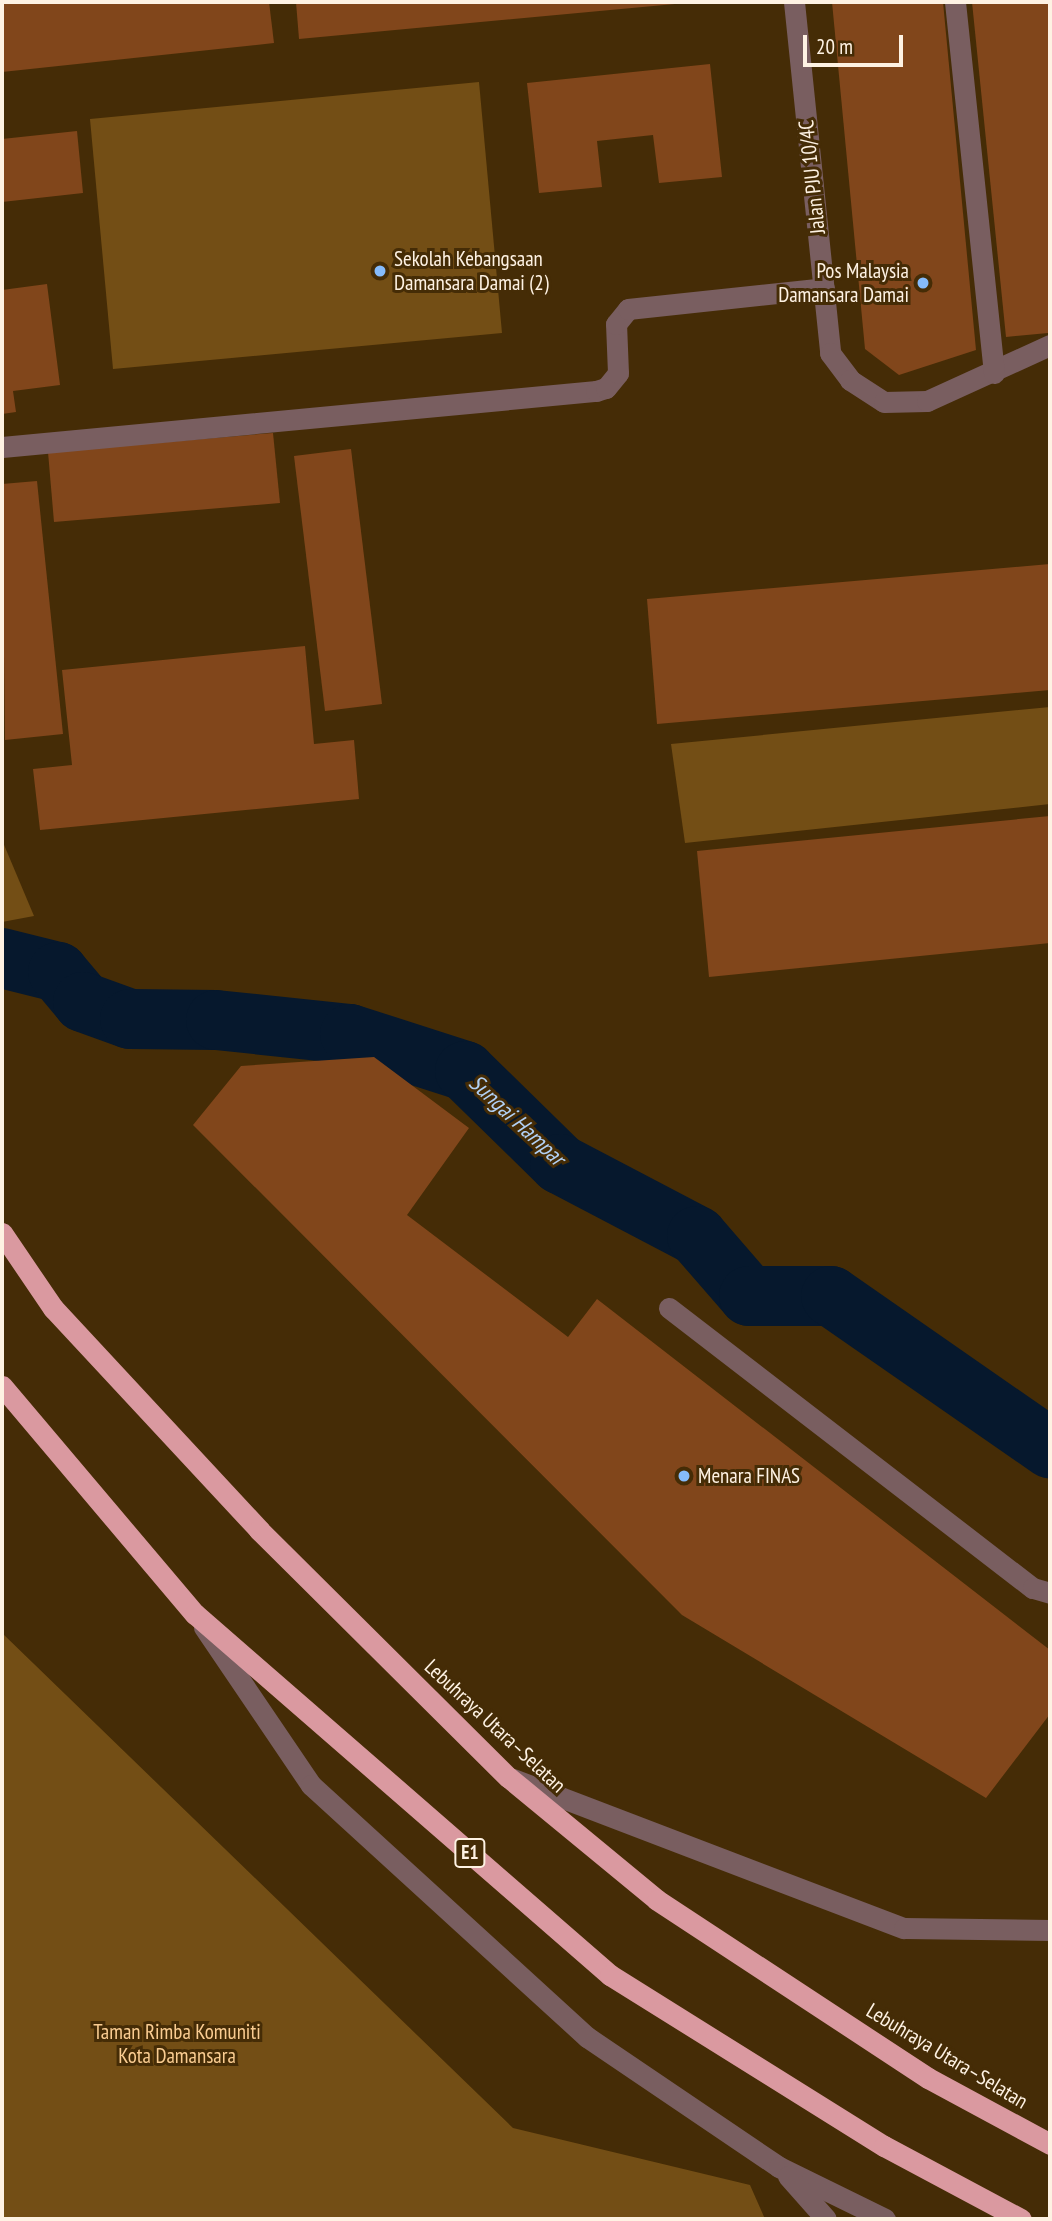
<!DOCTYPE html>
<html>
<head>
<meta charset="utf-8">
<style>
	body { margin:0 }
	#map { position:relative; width:1052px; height:2221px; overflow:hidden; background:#452c06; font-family:"PT Sans Narrow",sans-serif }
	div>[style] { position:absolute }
	.green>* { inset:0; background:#734e15 }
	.river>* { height:60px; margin:-30px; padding:0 30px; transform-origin:30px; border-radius:30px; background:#06182d }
	.building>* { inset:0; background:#81461b }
	.minor>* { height:21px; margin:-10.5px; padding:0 10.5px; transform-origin:10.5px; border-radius:10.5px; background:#795e60 }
	.highway>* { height:21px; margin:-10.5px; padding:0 10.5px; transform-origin:10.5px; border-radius:10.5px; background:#da99a0 }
	.dots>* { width:19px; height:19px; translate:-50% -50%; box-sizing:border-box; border:4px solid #452c06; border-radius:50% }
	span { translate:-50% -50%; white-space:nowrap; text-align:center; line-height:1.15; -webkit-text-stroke:6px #452c06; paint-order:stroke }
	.shield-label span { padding:2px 5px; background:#452c06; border:2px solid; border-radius:5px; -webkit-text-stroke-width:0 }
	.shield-label { font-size:19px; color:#fef2e3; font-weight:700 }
	.street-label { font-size:21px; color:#fef2e3 }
	.poi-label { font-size:21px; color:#fef2e3 }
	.left { translate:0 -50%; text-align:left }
	.right { translate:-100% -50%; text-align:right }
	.park-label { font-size:21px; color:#facc91 }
	.water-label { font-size:23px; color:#b1d0f4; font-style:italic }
	.frame { position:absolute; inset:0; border:4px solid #fef2e3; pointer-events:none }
	.scale { position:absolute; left:803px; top:35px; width:100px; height:32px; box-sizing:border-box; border:4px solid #fef2e3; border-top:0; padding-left:9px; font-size:21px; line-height:24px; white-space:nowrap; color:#fef2e3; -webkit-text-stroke:5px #452c06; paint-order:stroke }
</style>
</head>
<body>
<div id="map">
	<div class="green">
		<div style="clip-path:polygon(479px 82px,502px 333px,113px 369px,90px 119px)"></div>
		<div style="clip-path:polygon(1050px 707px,1050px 804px,685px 843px,671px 744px)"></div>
		<div style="clip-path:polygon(2px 840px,34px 916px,2px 922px)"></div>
		<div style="clip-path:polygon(2px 1633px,513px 2128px,750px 2185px,765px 2219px,2px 2219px)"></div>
	</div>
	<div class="river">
		<div style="left:2px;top:958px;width:58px;rotate:14deg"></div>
		<div style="left:58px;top:972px;width:39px;rotate:50deg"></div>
		<div style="left:83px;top:1002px;width:50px;rotate:19.9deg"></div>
		<div style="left:130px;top:1019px;width:86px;rotate:0.7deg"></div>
		<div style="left:216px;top:1020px;width:135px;rotate:6deg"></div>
		<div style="left:350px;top:1034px;width:121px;rotate:17.8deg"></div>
		<div style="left:465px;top:1071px;width:133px;rotate:44.4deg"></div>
		<div style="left:560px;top:1164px;width:155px;rotate:27.7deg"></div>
		<div style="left:697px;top:1236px;width:79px;rotate:49.1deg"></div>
		<div style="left:749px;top:1296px;width:82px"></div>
		<div style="left:831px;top:1296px;width:267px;rotate:34.8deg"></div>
	</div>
	<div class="building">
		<div style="clip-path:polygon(2px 2px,269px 2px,274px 43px,2px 72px)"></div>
		<div style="clip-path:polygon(296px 2px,675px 2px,675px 4px,299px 39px)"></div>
		<div style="clip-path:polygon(832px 2px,943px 2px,976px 350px,899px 375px,865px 349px)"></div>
		<div style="clip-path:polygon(972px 2px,1050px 2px,1048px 333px,1006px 337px)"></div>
		<div style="clip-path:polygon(710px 64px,722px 177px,659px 183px,653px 135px,597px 141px,602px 187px,539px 193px,527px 83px)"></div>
		<div style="clip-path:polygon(77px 131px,83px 193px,2px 202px,2px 139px)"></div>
		<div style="clip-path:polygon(47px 284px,60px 385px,13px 391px,16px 412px,2px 414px,2px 290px)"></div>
		<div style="clip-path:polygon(273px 433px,280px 503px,54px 522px,48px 452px)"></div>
		<div style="clip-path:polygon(351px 449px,382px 704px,325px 711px,294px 456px)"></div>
		<div style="clip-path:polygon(37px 481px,63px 734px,5px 740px,2px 484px)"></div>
		<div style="clip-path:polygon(1050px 564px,1050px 690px,657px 724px,647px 599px)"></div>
		<div style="clip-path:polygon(305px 646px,314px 744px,354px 740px,359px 799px,40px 830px,33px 769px,72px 765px,62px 670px)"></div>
		<div style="clip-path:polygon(1050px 816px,1050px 943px,709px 977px,697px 851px)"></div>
		<div style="clip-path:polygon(374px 1057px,469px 1128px,407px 1215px,568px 1337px,597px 1299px,1050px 1650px,1050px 1714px,986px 1798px,682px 1615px,193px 1125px,241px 1066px)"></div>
	</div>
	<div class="minor">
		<div style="left:794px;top:2px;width:353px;rotate:84.1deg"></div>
		<div style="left:830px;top:353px;width:34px;rotate:53deg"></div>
		<div style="left:850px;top:380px;width:40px;rotate:32.9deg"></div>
		<div style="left:884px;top:402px;width:43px;rotate:-1.3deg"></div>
		<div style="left:927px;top:401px;width:135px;rotate:-24.5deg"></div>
		<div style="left:955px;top:2px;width:373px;rotate:84deg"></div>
		<div style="left:2px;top:447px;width:597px;rotate:-5.39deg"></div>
		<div style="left:596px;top:391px;width:10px;rotate:-17deg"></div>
		<div style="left:606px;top:388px;width:19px;rotate:-51deg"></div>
		<div style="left:618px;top:373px;width:49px;rotate:-92.3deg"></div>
		<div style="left:616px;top:324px;width:19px;rotate:-51deg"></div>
		<div style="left:628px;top:309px;width:197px;rotate:-6.1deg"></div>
		<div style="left:669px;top:1308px;width:459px;rotate:37.6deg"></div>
		<div style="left:1033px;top:1588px;width:18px;rotate:16deg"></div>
		<div style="left:204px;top:1627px;width:191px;rotate:55.9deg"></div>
		<div style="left:311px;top:1785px;width:374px;rotate:42.4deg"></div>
		<div style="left:587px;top:2037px;width:232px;rotate:34.1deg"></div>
		<div style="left:779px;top:2167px;width:118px;rotate:26.1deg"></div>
		<div style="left:513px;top:1779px;width:418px;rotate:20.9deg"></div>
		<div style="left:904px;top:1928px;width:146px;rotate:0.8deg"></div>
		<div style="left:788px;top:2176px;width:57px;rotate:48.5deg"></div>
	</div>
	<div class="highway">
		<div style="left:2px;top:1233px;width:91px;rotate:55.8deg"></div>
		<div style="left:53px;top:1308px;width:303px;rotate:47.1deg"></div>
		<div style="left:259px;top:1530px;width:351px;rotate:44.8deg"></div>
		<div style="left:508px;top:1777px;width:193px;rotate:39.5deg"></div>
		<div style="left:657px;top:1900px;width:324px;rotate:33.3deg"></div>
		<div style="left:928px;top:2078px;width:139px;rotate:28.4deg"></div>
		<div style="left:2px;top:1386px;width:299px;rotate:49.8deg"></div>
		<div style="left:195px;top:1614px;width:550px;rotate:41.02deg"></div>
		<div style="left:610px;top:1975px;width:323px;rotate:32deg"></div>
		<div style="left:884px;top:2146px;width:155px;rotate:28.1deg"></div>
	</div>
	<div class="dots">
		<div style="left:380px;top:271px;background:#85bbfb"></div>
		<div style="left:923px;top:283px;background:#85bbfb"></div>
		<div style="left:684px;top:1476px;background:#85bbfb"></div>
	</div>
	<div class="shield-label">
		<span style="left:470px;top:1853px">E1</span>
	</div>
	<div class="street-label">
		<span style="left:812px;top:177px;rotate:-96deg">Jalan PJU 10/4C</span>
		<span style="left:495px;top:1726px;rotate:43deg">Lebuhraya Utara–Selatan</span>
		<span style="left:947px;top:2056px;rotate:31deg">Lebuhraya Utara–Selatan</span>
	</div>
	<div class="poi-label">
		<span class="left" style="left:394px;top:271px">Sekolah Kebangsaan<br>Damansara Damai (2)</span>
		<span class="right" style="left:909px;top:283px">Pos Malaysia<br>Damansara Damai</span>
		<span class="left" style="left:698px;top:1476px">Menara FINAS</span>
	</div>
	<div class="park-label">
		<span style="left:177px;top:2044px">Taman Rimba Komuniti<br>Kota Damansara</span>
	</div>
	<div class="water-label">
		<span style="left:517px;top:1120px;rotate:43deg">Sungai Hampar</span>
	</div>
	<div class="frame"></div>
	<div class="scale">20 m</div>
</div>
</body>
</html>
